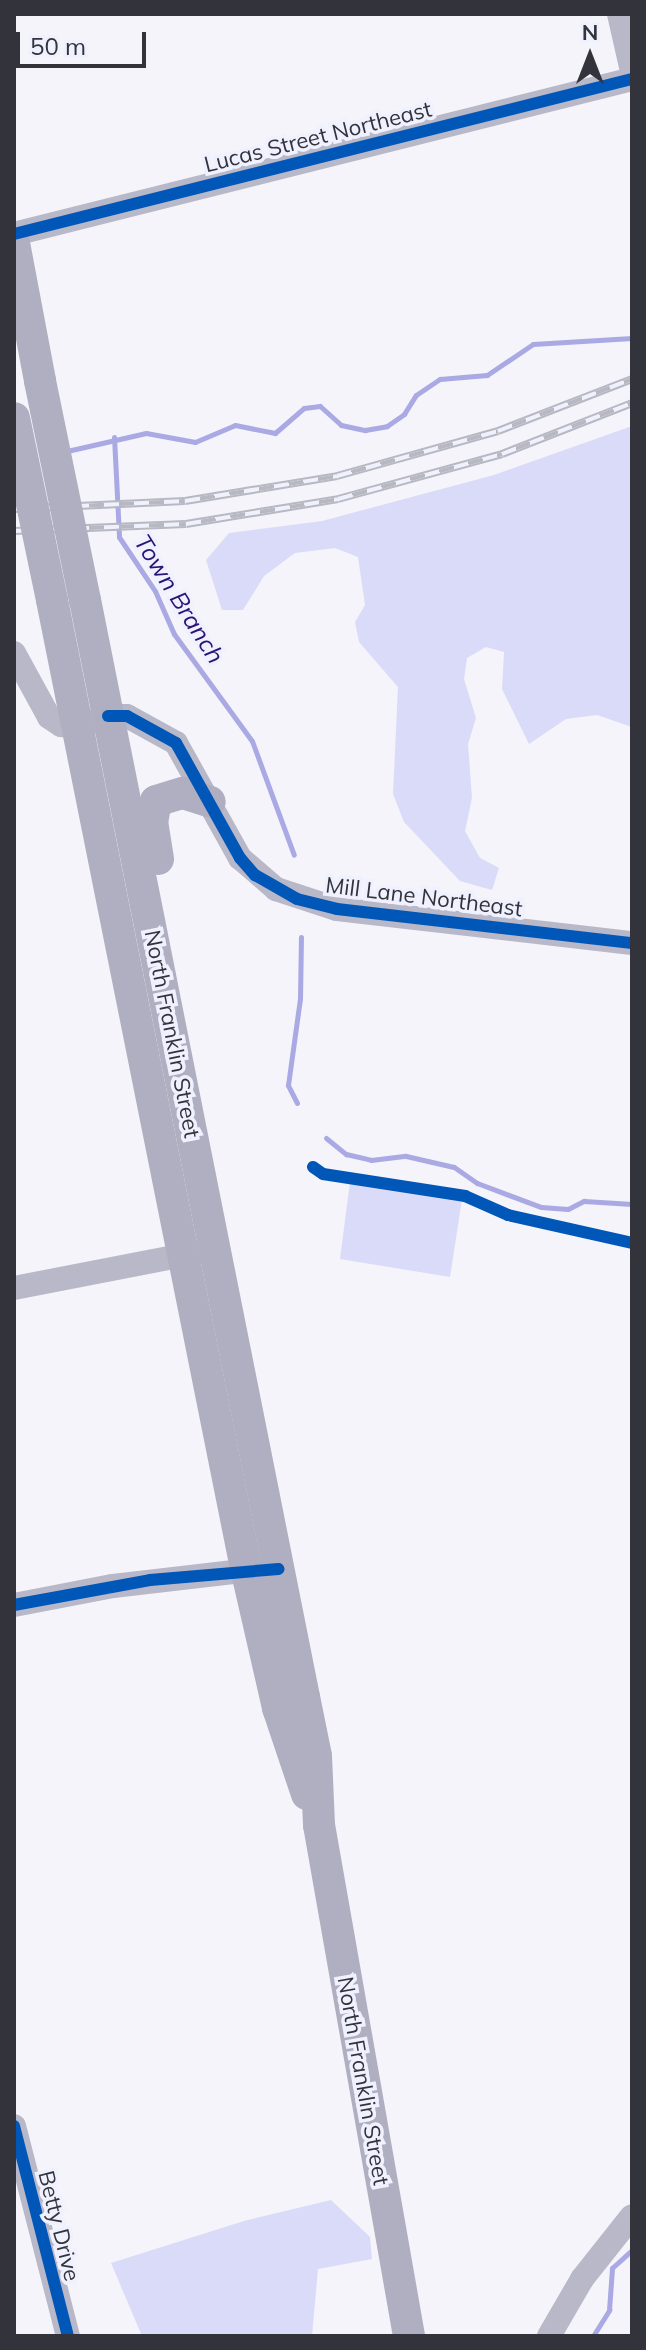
<!DOCTYPE html>
<html>
<head>
<meta charset="utf-8">
<style>
	body { margin:0 }
	#map { position:relative; width:646px; height:2350px; overflow:hidden; background:#f4f4fa; font-family:Mulish,sans-serif }
	div>[style] { position:absolute }
	.green>* { inset:0; background:#dadbf8 }
	.stream>* { height:5px; margin:-2.5px; padding:0 2.5px; transform-origin:2.5px; border-radius:2.5px; background:#aaa9e4 }
	.minor>* { height:24px; margin:-12px; padding:0 12px; transform-origin:12px; border-radius:12px; background:#b8b8c8 }
	.major>* { height:32px; margin:-16px; padding:0 16px; transform-origin:16px; border-radius:16px; background:#b0afc2 }
	.rail>* { height:8px; margin-top:-4px; transform-origin:0; background:repeating-linear-gradient(90deg,#f0f1fe 0 15px,#b8b8c3 0 30px); box-sizing:border-box; border-block:2px solid #b8b8c3 }
	.major-bridge>* { height:32px; margin:-16px; padding:0 16px; transform-origin:16px; border-radius:16px; background:#b0afc2 }
	.cycleway>* { height:12px; margin:-6px; padding:0 6px; transform-origin:6px; border-radius:6px; background:#0057b8 }
	span { translate:-50% -50%; white-space:nowrap; text-align:center; line-height:1.15; -webkit-text-stroke:7px #f0f1fe; paint-order:stroke }
	.street-label { font-size:22px; color:#33333c }
	.water-label { font-size:24px; color:#2a1374; font-style:italic }
	.frame { position:absolute; inset:0; border:16px solid #33333c; pointer-events:none }
	.north { position:absolute; left:550px; top:16px; width:80px; height:80px; -webkit-text-stroke:6px #f0f1fe; paint-order:stroke; rotate:0deg; font-size:22px; font-weight:700; line-height:32px; text-align:center; color:#33333c }
	.north::after { content:''; display:block; margin:auto; width:28px; height:36px; background:#33333c; clip-path:polygon(50% 0,100% 100%,50% 72%,0 100%) }
	.scale { position:absolute; left:16px; top:32px; width:130px; height:36px; box-sizing:border-box; border:4px solid #33333c; border-top:0; padding-left:10px; font-size:24px; line-height:28px; white-space:nowrap; color:#33333c; -webkit-text-stroke:6px #f0f1fe; paint-order:stroke }
</style>
</head>
<body>
<div id="map">
	<div class="green">
		<div style="clip-path:polygon(632px 426px,632px 727px,597px 715px,566px 719px,529px 744px,502px 689px,504px 652px,486px 647px,467px 658px,464px 679px,476px 718px,468px 744px,472px 798px,465px 831px,480px 858px,499px 868px,492px 890px,460px 881px,404px 822px,393px 794px,398px 687px,359px 642px,355px 622px,365px 605px,358px 557px,335px 548px,295px 553px,264px 576px,243px 610px,222px 610px,206px 560px,229px 533px,322px 521px,494px 475px)"></div>
		<div style="clip-path:polygon(350px 1182px,462px 1199px,450px 1277px,340px 1259px)"></div>
		<div style="clip-path:polygon(331px 2200px,370px 2237px,372px 2259px,318px 2269px,312px 2336px,142px 2336px,111px 2263px,244px 2221px)"></div>
	</div>
	<div class="stream">
		<div style="left:114px;top:437px;width:100px;rotate:87.1deg"></div>
		<div style="left:119px;top:537px;width:65px;rotate:56.3deg"></div>
		<div style="left:155px;top:591px;width:47px;rotate:66.2deg"></div>
		<div style="left:174px;top:634px;width:132px;rotate:53.9deg"></div>
		<div style="left:252px;top:741px;width:121px;rotate:69.8deg"></div>
		<div style="left:67px;top:451px;width:81px;rotate:-12.8deg"></div>
		<div style="left:146px;top:433px;width:50px;rotate:10.4deg"></div>
		<div style="left:195px;top:442px;width:43px;rotate:-23deg"></div>
		<div style="left:235px;top:425px;width:41px;rotate:11.3deg"></div>
		<div style="left:275px;top:433px;width:38px;rotate:-41deg"></div>
		<div style="left:304px;top:408px;width:16px;rotate:-7deg"></div>
		<div style="left:320px;top:406px;width:28px;rotate:42deg"></div>
		<div style="left:341px;top:425px;width:25px;rotate:12deg"></div>
		<div style="left:365px;top:430px;width:22px;rotate:-10deg"></div>
		<div style="left:387px;top:426px;width:21px;rotate:-35deg"></div>
		<div style="left:404px;top:414px;width:22px;rotate:-58deg"></div>
		<div style="left:416px;top:395px;width:29px;rotate:-34deg"></div>
		<div style="left:440px;top:379px;width:47px;rotate:-4.9deg"></div>
		<div style="left:487px;top:375px;width:55px;rotate:-34deg"></div>
		<div style="left:533px;top:344px;width:99px;rotate:-3.5deg"></div>
		<div style="left:297px;top:1103px;width:20px;rotate:-117deg"></div>
		<div style="left:288px;top:1085px;width:87px;rotate:-82.1deg"></div>
		<div style="left:300px;top:999px;width:62px;rotate:-89.1deg"></div>
		<div style="left:326px;top:1138px;width:26px;rotate:39deg"></div>
		<div style="left:346px;top:1154px;width:26px;rotate:13deg"></div>
		<div style="left:371px;top:1160px;width:35px;rotate:-7deg"></div>
		<div style="left:406px;top:1156px;width:49px;rotate:12.9deg"></div>
		<div style="left:454px;top:1167px;width:28px;rotate:35deg"></div>
		<div style="left:477px;top:1183px;width:68px;rotate:20.6deg"></div>
		<div style="left:541px;top:1207px;width:27px;rotate:4deg"></div>
		<div style="left:568px;top:1209px;width:18px;rotate:-27deg"></div>
		<div style="left:584px;top:1201px;width:48px;rotate:3.6deg"></div>
		<div style="left:593px;top:2336px;width:31px;rotate:-58deg"></div>
		<div style="left:609px;top:2310px;width:42px;rotate:-85.9deg"></div>
		<div style="left:612px;top:2268px;width:27px;rotate:-42deg"></div>
	</div>
	<div class="minor">
		<div style="left:619px;top:14px;width:58px;rotate:77.2deg"></div>
		<div style="left:14px;top:234px;width:637px;rotate:-14.08deg"></div>
		<div style="left:14px;top:653px;width:73px;rotate:61.3deg"></div>
		<div style="left:49px;top:717px;width:14px;rotate:34deg"></div>
		<div style="left:61px;top:725px;width:17px;rotate:7deg"></div>
		<div style="left:78px;top:727px;width:32px;rotate:-20deg"></div>
		<div style="left:108px;top:716px;width:19px"></div>
		<div style="left:127px;top:716px;width:56px;rotate:28.9deg"></div>
		<div style="left:176px;top:743px;width:132px;rotate:60.9deg"></div>
		<div style="left:240px;top:858px;width:48px;rotate:40.7deg"></div>
		<div style="left:276px;top:889px;width:64px;rotate:18.2deg"></div>
		<div style="left:337px;top:909px;width:297px;rotate:6.6deg"></div>
		<div style="left:14px;top:1288px;width:189px;rotate:-11deg"></div>
		<div style="left:14px;top:1605px;width:101px;rotate:-10.9deg"></div>
		<div style="left:113px;top:1586px;width:149px;rotate:-6.6deg"></div>
		<div style="left:14px;top:2126px;width:217px;rotate:75.6deg"></div>
		<div style="left:549px;top:2336px;width:66px;rotate:-59.9deg"></div>
		<div style="left:582px;top:2279px;width:80px;rotate:-51.6deg"></div>
	</div>
	<div class="major">
		<div style="left:14px;top:243px;width:140px;rotate:79.3deg"></div>
		<div style="left:52px;top:600px;width:987px;rotate:78.67deg"></div>
		<div style="left:246px;top:1568px;width:144px;rotate:77.1deg"></div>
		<div style="left:278px;top:1708px;width:91px;rotate:71.4deg"></div>
		<div style="left:85px;top:600px;width:1119px;rotate:78.71deg"></div>
		<div style="left:304px;top:1697px;width:60px;rotate:78.5deg"></div>
		<div style="left:316px;top:1756px;width:69px;rotate:87.5deg"></div>
		<div style="left:319px;top:1825px;width:519px;rotate:80.01deg"></div>
		<div style="left:158px;top:859px;width:36px;rotate:-99deg"></div>
		<div style="left:152px;top:823px;width:22px;rotate:-80deg"></div>
		<div style="left:156px;top:801px;width:28px;rotate:-17deg"></div>
		<div style="left:183px;top:793px;width:28px;rotate:18deg"></div>
	</div>
	<div class="rail">
		<div style="left:14px;top:509px;width:171px;rotate:-2.7deg"></div>
		<div style="left:185px;top:501px;width:154px;rotate:-9.3deg"></div>
		<div style="left:337px;top:476px;width:167px;rotate:-15.6deg"></div>
		<div style="left:498px;top:431px;width:144px;rotate:-21.2deg"></div>
		<div style="left:14px;top:531px;width:172px;rotate:-2.3deg"></div>
		<div style="left:186px;top:524px;width:154px;rotate:-9.3deg"></div>
		<div style="left:338px;top:499px;width:170px;rotate:-15.3deg"></div>
		<div style="left:502px;top:454px;width:140px;rotate:-21.4deg"></div>
	</div>
	<div class="major-bridge">
		<div style="left:40px;top:381px;width:224px;rotate:78.4deg"></div>
		<div style="left:14px;top:418px;width:186px;rotate:78.2deg"></div>
	</div>
	<div class="cycleway">
		<div style="left:14px;top:234px;width:637px;rotate:-14.08deg"></div>
		<div style="left:108px;top:716px;width:19px"></div>
		<div style="left:127px;top:716px;width:56px;rotate:28.9deg"></div>
		<div style="left:176px;top:743px;width:132px;rotate:60.9deg"></div>
		<div style="left:240px;top:858px;width:23px;rotate:49deg"></div>
		<div style="left:255px;top:875px;width:48px;rotate:29.7deg"></div>
		<div style="left:297px;top:899px;width:41px;rotate:14deg"></div>
		<div style="left:337px;top:909px;width:297px;rotate:6.6deg"></div>
		<div style="left:313px;top:1167px;width:12px;rotate:35deg"></div>
		<div style="left:323px;top:1174px;width:144px;rotate:8.8deg"></div>
		<div style="left:465px;top:1196px;width:47px;rotate:23.8deg"></div>
		<div style="left:508px;top:1215px;width:127px;rotate:12.7deg"></div>
		<div style="left:14px;top:1605px;width:138px;rotate:-10.4deg"></div>
		<div style="left:150px;top:1580px;width:129px;rotate:-4.9deg"></div>
		<div style="left:14px;top:2126px;width:217px;rotate:75.6deg"></div>
	</div>
	<div class="street-label">
		<span style="left:318px;top:137px;rotate:-14deg">Lucas Street Northeast</span>
		<span style="left:424px;top:897px;rotate:7deg">Mill Lane Northeast</span>
		<span style="left:172px;top:1034px;rotate:79deg">North Franklin Street</span>
		<span style="left:363px;top:2081px;rotate:80deg">North Franklin Street</span>
		<span style="left:59px;top:2226px;rotate:76deg">Betty Drive</span>
	</div>
	<div class="water-label">
		<span style="left:179px;top:599px;rotate:58deg">Town Branch</span>
	</div>
	<div class="frame"></div>
	<div class="north">N</div>
	<div class="scale">50 m</div>
</div>
</body>
</html>
